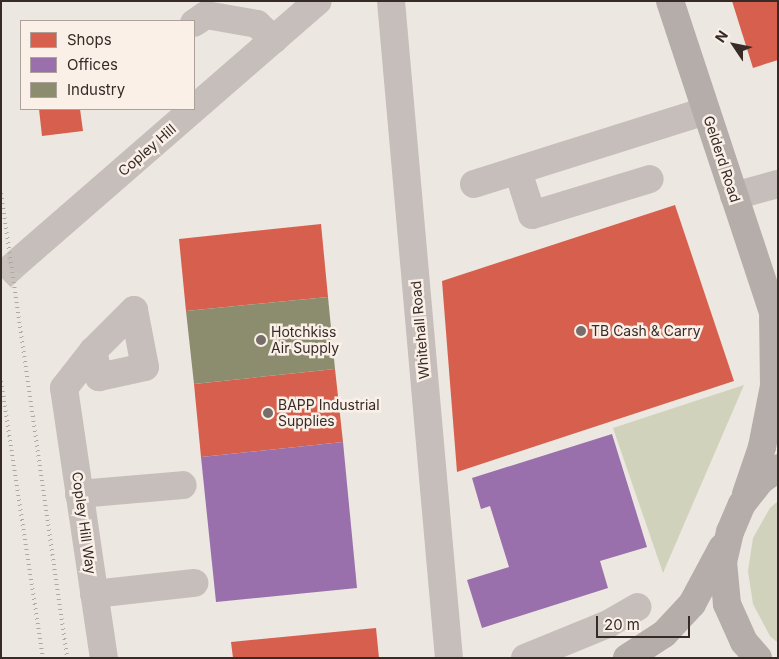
<!DOCTYPE html>
<html>
<head>
<meta charset="utf-8">
<style>
	body { margin:0 }
	#map { position:relative; width:779px; height:659px; overflow:hidden; background:#ede7e1; font-family:Inter,sans-serif }
	div>[style] { position:absolute }
	.green>* { inset:0; background:#d0d2bb }
	.shops>* { inset:0; background:#d6604d }
	.offices>* { inset:0; background:#9970ab }
	.industry>* { inset:0; background:#8c8c6e }
	.minor-tunnel>* { height:28px; margin-top:-14px; transform-origin:0; background:repeating-linear-gradient(90deg,#c9c1bc 0 28px,transparent 0 42px) }
	.minor>* { height:28px; margin:-14px; padding:0 14px; transform-origin:14px; border-radius:14px; background:#c6beba }
	.major>* { height:28px; margin:-14px; padding:0 14px; transform-origin:14px; border-radius:14px; background:#b5ada9 }
	.rail>* { height:4px; margin-top:-2px; transform-origin:0; background:repeating-linear-gradient(90deg,#aea7a4 0 1px,transparent 0 5px) }
	.dots>* { width:14px; height:14px; translate:-50% -50%; box-sizing:border-box; border:2px solid #faf0e8; border-radius:50% }
	span { translate:-50% -50%; white-space:nowrap; text-align:center; line-height:1.15; -webkit-text-stroke:5px #faf0e8; paint-order:stroke }
	.street-label { font-size:14px; color:#372b28 }
	.poi-label { font-size:14px; color:#372b28 }
	.left { translate:0 -50%; text-align:left }
	.frame { position:absolute; inset:0; border:2px solid #372b28; pointer-events:none }
	.legend { position:absolute; left:20px; top:20px; width:175px; height:90px; box-sizing:border-box; background:#faf0e8; border:1px solid #aca19b; margin:0; padding:6px 9px; list-style:none; font-size:15px; color:#372b28 }
	.legend li { display:flex; align-items:center; gap:10px; height:25px }
	.legend b { width:25px; border:1px solid #aca19b }
	.north { position:absolute; left:709px; top:20px; width:50px; height:50px; -webkit-text-stroke:4px #faf0e8; paint-order:stroke; rotate:304deg; font-size:14px; font-weight:700; line-height:20px; text-align:center; color:#372b28 }
	.north::after { content:''; display:block; margin:auto; width:18px; height:22px; background:#372b28; clip-path:polygon(50% 0,100% 100%,50% 72%,0 100%) }
	.scale { position:absolute; left:596px; top:616px; width:94px; height:22px; box-sizing:border-box; border:2px solid #372b28; border-top:0; padding-left:6px; font-size:15px; line-height:18px; white-space:nowrap; color:#372b28; -webkit-text-stroke:4px #faf0e8; paint-order:stroke }
</style>
</head>
<body>
<div id="map">
	<div class="green">
		<div style="clip-path:polygon(744px 385px,663px 573px,613px 428px)"></div>
		<div style="clip-path:polygon(778px 501px,778px 643px,770px 636px,753px 604px,748px 571px,753px 538px,770px 508px)"></div>
	</div>
	<div class="shops">
		<div style="clip-path:polygon(732px 1px,778px 1px,778px 60px,753px 68px)"></div>
		<div style="clip-path:polygon(39px 109px,80px 109px,83px 131px,42px 136px)"></div>
		<div style="clip-path:polygon(675px 205px,734px 381px,457px 472px,442px 281px)"></div>
		<div style="clip-path:polygon(321px 224px,328px 297px,186px 311px,179px 239px)"></div>
		<div style="clip-path:polygon(335px 369px,343px 442px,201px 457px,194px 384px)"></div>
		<div style="clip-path:polygon(376px 628px,379px 658px,233px 658px,231px 642px)"></div>
	</div>
	<div class="offices">
		<div style="clip-path:polygon(612px 434px,647px 547px,600px 561px,608px 588px,482px 628px,467px 580px,509px 567px,490px 506px,481px 509px,472px 478px)"></div>
		<div style="clip-path:polygon(343px 442px,357px 588px,216px 602px,201px 457px)"></div>
	</div>
	<div class="industry">
		<div style="clip-path:polygon(328px 297px,335px 369px,194px 384px,186px 311px)"></div>
	</div>
	<div class="minor-tunnel">
		<div style="left:1px;top:277px;width:27px;rotate:-42deg"></div>
	</div>
	<div class="minor">
		<div style="left:391px;top:1px;width:660px;rotate:84.96deg"></div>
		<div style="left:194px;top:23px;width:14px;rotate:-34deg"></div>
		<div style="left:206px;top:15px;width:52px;rotate:10deg"></div>
		<div style="left:257px;top:24px;width:23px;rotate:43deg"></div>
		<div style="left:518px;top:171px;width:46px;rotate:72.3deg"></div>
		<div style="left:532px;top:215px;width:123px;rotate:-17deg"></div>
		<div style="left:474px;top:184px;width:243px;rotate:-17.5deg"></div>
		<div style="left:734px;top:196px;width:46px;rotate:-15.3deg"></div>
		<div style="left:21px;top:259px;width:393px;rotate:-41deg"></div>
		<div style="left:93px;top:351px;width:27px;rotate:77deg"></div>
		<div style="left:99px;top:377px;width:47px;rotate:-12.3deg"></div>
		<div style="left:145px;top:367px;width:58px;rotate:-100.9deg"></div>
		<div style="left:134px;top:310px;width:58px;rotate:135deg"></div>
		<div style="left:93px;top:351px;width:47px;rotate:128.1deg"></div>
		<div style="left:64px;top:388px;width:273px;rotate:81.6deg"></div>
		<div style="left:79px;top:494px;width:104px;rotate:-4.9deg"></div>
		<div style="left:94px;top:594px;width:101px;rotate:-6.3deg"></div>
		<div style="left:525px;top:658px;width:90px;rotate:-22.3deg"></div>
		<div style="left:608px;top:624px;width:34px;rotate:-30deg"></div>
	</div>
	<div class="major">
		<div style="left:670px;top:1px;width:343px;rotate:71.7deg"></div>
		<div style="left:746px;top:494px;width:50px;rotate:-71.2deg"></div>
		<div style="left:762px;top:447px;width:62px;rotate:-78.9deg"></div>
		<div style="left:774px;top:386px;width:68px;rotate:-90.8deg"></div>
		<div style="left:627px;top:658px;width:44px;rotate:-33deg"></div>
		<div style="left:664px;top:634px;width:41px;rotate:-47deg"></div>
		<div style="left:692px;top:604px;width:64px;rotate:-61.8deg"></div>
		<div style="left:758px;top:658px;width:21px;rotate:-131deg"></div>
		<div style="left:744px;top:642px;width:42px;rotate:-114.1deg"></div>
		<div style="left:727px;top:604px;width:42px;rotate:-95.4deg"></div>
		<div style="left:723px;top:562px;width:31px;rotate:-77deg"></div>
		<div style="left:730px;top:532px;width:30px;rotate:-67deg"></div>
		<div style="left:742px;top:504px;width:31px;rotate:-52deg"></div>
		<div style="left:761px;top:480px;width:21px;rotate:-35deg"></div>
	</div>
	<div class="rail">
		<div style="left:1px;top:193px;width:470px;rotate:81.9deg"></div>
		<div style="left:1px;top:381px;width:280px;rotate:81.4deg"></div>
	</div>
	<div class="dots">
		<div style="left:581px;top:331px;background:#776d69"></div>
		<div style="left:261px;top:340px;background:#776d69"></div>
		<div style="left:268px;top:413px;background:#776d69"></div>
	</div>
	<div class="street-label">
		<span style="left:147px;top:150px;rotate:-41deg">Copley Hill</span>
		<span style="left:722px;top:159px;rotate:72deg">Gelderd Road</span>
		<span style="left:420px;top:330px;rotate:-95deg">Whitehall Road</span>
		<span style="left:84px;top:523px;rotate:82deg">Copley Hill Way</span>
	</div>
	<div class="poi-label">
		<span class="left" style="left:591px;top:331px">TB Cash &amp; Carry</span>
		<span class="left" style="left:271px;top:340px">Hotchkiss<br>Air Supply</span>
		<span class="left" style="left:278px;top:413px">BAPP Industrial<br>Supplies</span>
	</div>
	<div class="frame"></div>
	<ul class="legend">
	<li><b style="height:14px;background:#d6604d"></b>Shops</li>
	<li><b style="height:14px;background:#9970ab"></b>Offices</li>
	<li><b style="height:14px;background:#8c8c6e"></b>Industry</li>
	</ul>
	<div class="north">N</div>
	<div class="scale">20 m</div>
</div>
</body>
</html>
